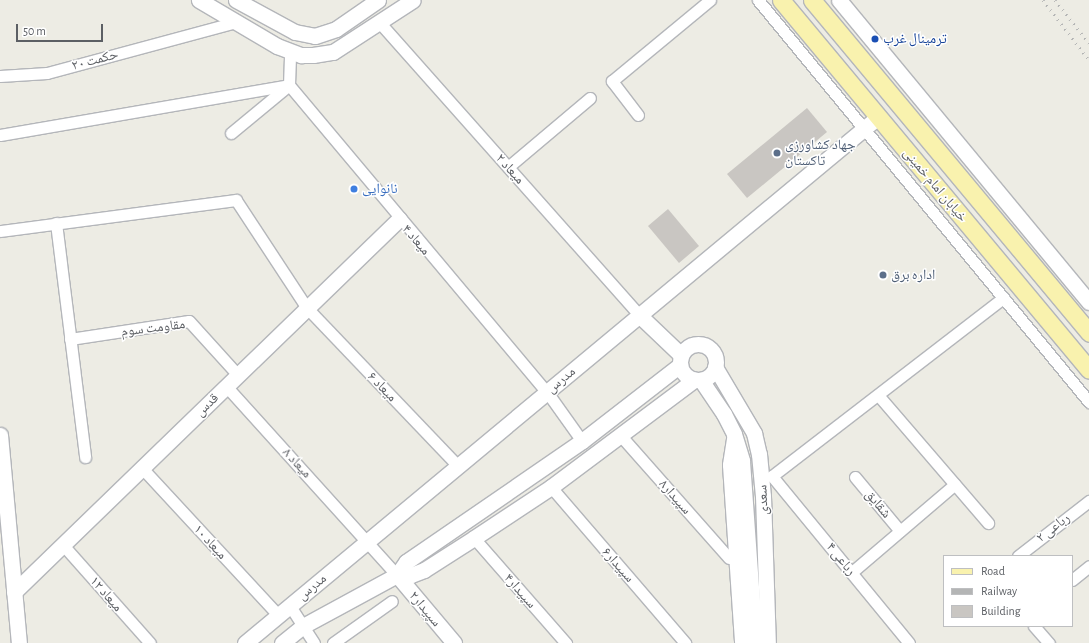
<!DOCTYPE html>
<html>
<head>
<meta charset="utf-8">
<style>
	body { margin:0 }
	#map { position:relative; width:1089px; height:643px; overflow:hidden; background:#edece4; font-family:"Alegreya Sans","Noto Naskh Arabic",sans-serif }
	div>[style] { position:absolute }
	.building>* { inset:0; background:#c9c6c2 }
	.roads { filter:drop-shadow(1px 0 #b4b6ba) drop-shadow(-1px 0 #b4b6ba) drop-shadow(0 1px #b4b6ba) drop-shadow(0 -1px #b4b6ba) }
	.street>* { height:11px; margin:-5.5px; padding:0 5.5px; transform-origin:5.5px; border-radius:5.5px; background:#fff }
	.secondary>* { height:15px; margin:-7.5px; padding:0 7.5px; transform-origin:7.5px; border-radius:7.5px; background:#fff }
	.secondary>.ring { margin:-7.5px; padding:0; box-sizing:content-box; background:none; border:15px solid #fff; border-radius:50% }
	.primary>* { height:17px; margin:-8.5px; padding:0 8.5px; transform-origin:8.5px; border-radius:8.5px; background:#f9f2ae }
	.rail>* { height:3px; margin-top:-1.5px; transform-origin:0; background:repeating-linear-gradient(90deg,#b4b5b5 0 1px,transparent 0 6px) }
	.dots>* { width:11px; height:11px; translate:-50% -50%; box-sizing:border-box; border:2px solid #fff; border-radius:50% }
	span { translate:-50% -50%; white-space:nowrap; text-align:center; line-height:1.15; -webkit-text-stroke:3px #fff; paint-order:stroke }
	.transit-label { font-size:14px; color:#164399 }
	.left { translate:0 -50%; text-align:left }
	.street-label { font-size:14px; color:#5c5f64 }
	.service-label { font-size:14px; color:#4e5e75 }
	.shop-label { font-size:14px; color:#366cbe }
	.legend { position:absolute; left:943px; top:555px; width:130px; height:72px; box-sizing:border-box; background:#fff; border:1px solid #bebfc1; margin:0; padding:5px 7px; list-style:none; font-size:12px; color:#5c5f64 }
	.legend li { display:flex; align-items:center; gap:8px; height:20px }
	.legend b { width:20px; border:1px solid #bebfc1 }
	.scale { position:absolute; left:16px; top:24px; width:87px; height:18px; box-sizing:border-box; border:2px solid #5c5f64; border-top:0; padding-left:5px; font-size:12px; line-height:14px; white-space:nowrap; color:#5c5f64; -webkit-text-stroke:3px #fff; paint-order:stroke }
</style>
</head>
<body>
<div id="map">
	<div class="building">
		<div style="clip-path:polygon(807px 108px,827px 132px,747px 198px,727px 174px)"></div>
		<div style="clip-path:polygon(668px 209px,699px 246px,679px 263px,648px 226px)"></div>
	</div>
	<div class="roads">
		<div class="street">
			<div style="left:758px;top:0;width:521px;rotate:50.53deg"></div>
			<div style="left:380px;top:23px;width:390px;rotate:48.4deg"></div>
			<div style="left:0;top:76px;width:47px;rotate:-3.7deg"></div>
			<div style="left:47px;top:73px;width:196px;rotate:-15.1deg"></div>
			<div style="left:638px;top:115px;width:43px;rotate:-127.4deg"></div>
			<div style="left:612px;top:81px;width:127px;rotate:-39.6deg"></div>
			<div style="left:231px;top:133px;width:75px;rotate:-39.6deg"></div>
			<div style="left:289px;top:85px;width:401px;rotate:50deg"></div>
			<div style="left:547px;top:392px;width:60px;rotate:54.5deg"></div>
			<div style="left:0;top:135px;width:293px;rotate:-9.8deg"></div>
			<div style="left:289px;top:85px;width:33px;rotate:-88deg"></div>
			<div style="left:508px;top:167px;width:107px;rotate:-40.1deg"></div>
			<div style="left:56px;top:223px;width:236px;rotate:82.9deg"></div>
			<div style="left:0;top:231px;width:238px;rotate:-7.5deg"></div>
			<div style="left:236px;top:200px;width:129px;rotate:56.7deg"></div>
			<div style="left:307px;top:308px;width:219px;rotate:46.3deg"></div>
			<div style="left:70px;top:339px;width:120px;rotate:-8.6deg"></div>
			<div style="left:189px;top:321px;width:73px;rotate:47.8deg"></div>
			<div style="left:226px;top:386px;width:255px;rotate:47.9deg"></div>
			<div style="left:878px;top:395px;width:169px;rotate:49.3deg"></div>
			<div style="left:621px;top:436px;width:163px;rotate:48.5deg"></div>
			<div style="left:142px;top:468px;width:200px;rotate:47.2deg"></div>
			<div style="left:855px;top:477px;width:70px;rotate:50.2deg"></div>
			<div style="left:551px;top:487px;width:206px;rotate:49.3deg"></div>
			<div style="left:474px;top:538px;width:140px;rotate:48.8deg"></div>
			<div style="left:63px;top:545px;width:131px;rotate:48.4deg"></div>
			<div style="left:1018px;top:556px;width:90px;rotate:-37.8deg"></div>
			<div style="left:852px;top:572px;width:135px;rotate:-40.5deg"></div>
			<div style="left:1072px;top:580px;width:22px;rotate:-39deg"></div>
			<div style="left:290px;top:606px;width:44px;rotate:57deg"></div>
			<div style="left:1034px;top:626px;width:23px;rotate:49deg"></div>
			<div style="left:333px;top:643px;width:72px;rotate:-35.4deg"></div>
			<div style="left:909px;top:643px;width:216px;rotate:-129.4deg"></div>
			<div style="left:772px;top:476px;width:292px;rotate:-37.6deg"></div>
		</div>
		<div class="secondary">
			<div style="left:199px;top:0;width:91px;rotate:30.5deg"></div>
			<div style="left:277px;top:46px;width:26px;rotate:21deg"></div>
			<div style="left:301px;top:55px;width:12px"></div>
			<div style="left:313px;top:55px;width:20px;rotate:-9deg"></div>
			<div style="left:333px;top:52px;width:95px;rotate:-33deg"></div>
			<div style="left:236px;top:0;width:67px;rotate:28.5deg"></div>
			<div style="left:295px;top:32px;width:20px;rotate:11deg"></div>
			<div style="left:315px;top:36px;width:22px;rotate:-18deg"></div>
			<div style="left:336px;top:29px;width:51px;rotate:-34.6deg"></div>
			<div style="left:839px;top:0;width:392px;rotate:50.4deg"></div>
			<div style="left:639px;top:315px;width:58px;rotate:43.6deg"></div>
			<div class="ring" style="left:680px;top:344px;width:21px;height:21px"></div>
			<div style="left:715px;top:367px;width:77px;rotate:59.4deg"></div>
			<div style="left:754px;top:433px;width:22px;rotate:77deg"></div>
			<div style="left:759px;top:454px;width:42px;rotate:84.6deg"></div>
			<div style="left:763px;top:496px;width:147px;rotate:88.1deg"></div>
			<div style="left:701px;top:380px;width:41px;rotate:55.9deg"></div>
			<div style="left:724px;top:414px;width:22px;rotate:63deg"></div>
			<div style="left:734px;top:434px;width:28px;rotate:73deg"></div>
			<div style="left:742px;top:461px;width:182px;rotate:85.9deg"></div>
			<div style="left:0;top:435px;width:209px;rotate:84.8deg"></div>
			<div style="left:734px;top:439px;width:26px;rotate:99deg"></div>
			<div style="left:730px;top:465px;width:178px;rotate:86.1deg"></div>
			<div style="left:397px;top:575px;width:14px"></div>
			<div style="left:411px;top:575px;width:14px;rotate:-21deg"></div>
			<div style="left:424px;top:570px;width:59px;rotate:-32.6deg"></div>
			<div style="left:474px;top:538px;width:92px;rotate:-33.5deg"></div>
			<div style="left:551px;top:487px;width:179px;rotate:-36.8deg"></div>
			<div style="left:397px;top:575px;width:89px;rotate:50deg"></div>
			<div style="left:14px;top:592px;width:536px;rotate:-44.09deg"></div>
			<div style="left:245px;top:643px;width:823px;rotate:-39.73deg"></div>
			<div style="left:282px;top:643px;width:27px;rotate:-39deg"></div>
			<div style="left:303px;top:626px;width:107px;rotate:-28.5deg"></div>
			<div style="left:397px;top:575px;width:16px;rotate:-55deg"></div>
			<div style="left:406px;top:562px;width:214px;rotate:-34.5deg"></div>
			<div style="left:582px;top:441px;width:124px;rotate:-37.8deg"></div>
		</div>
		<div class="primary">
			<div style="left:781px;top:0;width:481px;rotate:50.2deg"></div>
			<div style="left:812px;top:0;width:433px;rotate:50.2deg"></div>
		</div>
	</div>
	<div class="rail">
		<div style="left:1043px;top:0;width:76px;rotate:52.5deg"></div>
		<div style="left:1055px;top:0;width:55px;rotate:51.7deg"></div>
	</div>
	<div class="dots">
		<div style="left:875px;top:39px;background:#1a4fb4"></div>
		<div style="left:777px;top:153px;background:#5c6f8a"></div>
		<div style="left:354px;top:189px;background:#3f7fe0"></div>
		<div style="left:883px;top:275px;background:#5c6f8a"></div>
	</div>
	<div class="transit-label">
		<span class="left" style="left:883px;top:39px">ترمینال غرب</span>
	</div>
	<div class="street-label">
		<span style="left:95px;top:60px;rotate:-15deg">حکمت ۲۰</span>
		<span style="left:510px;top:169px;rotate:48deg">میعاد ۲</span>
		<span style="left:935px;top:185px;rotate:50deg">خیابان امام خمینی</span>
		<span style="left:416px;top:240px;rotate:49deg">میعاد ۴</span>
		<span style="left:153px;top:328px;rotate:-7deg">مقاومت سوم</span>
		<span style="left:561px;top:380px;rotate:-40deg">مدرس</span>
		<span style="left:382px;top:387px;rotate:46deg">میعاد ۶</span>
		<span style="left:207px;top:405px;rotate:-44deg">قدس</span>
		<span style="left:297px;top:463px;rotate:47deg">میعاد ۸</span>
		<span style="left:675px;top:497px;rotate:49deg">سپیدار۸</span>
		<span style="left:763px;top:500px;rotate:-93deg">سعدی</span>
		<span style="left:878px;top:504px;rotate:50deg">شقایق</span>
		<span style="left:1053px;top:528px;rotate:-38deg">رباعی ۲</span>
		<span style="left:210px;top:542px;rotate:47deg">میعاد ۱۰</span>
		<span style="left:841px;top:559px;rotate:51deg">رباعی ۴</span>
		<span style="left:618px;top:565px;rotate:49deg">سپیدار۶</span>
		<span style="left:312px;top:587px;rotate:-40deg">مدرس</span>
		<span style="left:520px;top:591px;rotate:49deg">سپیدار۴</span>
		<span style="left:106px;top:594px;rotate:49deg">میعاد ۱۲</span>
		<span style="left:425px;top:609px;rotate:50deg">سپیدار۲</span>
	</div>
	<div class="service-label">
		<span class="left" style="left:785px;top:153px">جهاد کشاورزی<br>تاکستان</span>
		<span class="left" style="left:891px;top:275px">اداره برق</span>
	</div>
	<div class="shop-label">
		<span class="left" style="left:362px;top:189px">نانوایی</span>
	</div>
	<ul class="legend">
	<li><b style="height:5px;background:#f9f2ae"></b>Road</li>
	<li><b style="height:5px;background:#b4b5b5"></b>Railway</li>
	<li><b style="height:11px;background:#c9c6c2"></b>Building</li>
	</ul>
	<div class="scale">50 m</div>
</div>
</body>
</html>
